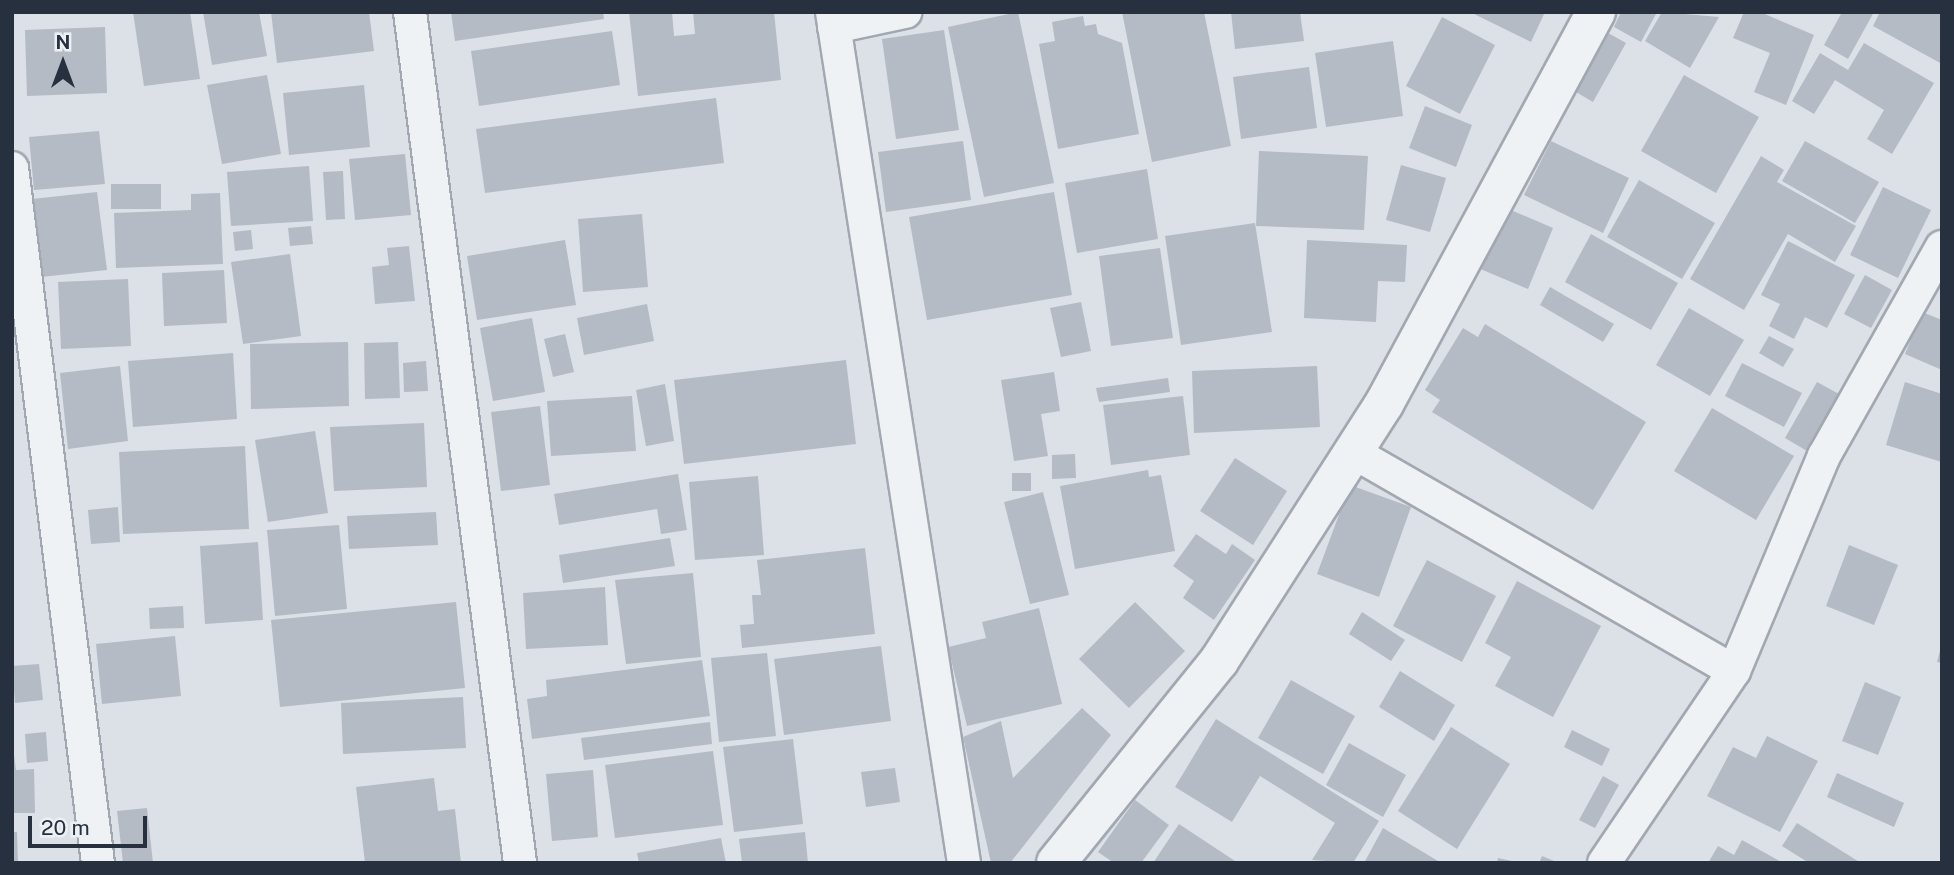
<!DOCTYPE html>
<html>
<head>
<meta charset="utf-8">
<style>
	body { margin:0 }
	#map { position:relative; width:1954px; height:875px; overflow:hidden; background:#dce1e7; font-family:"Public Sans",sans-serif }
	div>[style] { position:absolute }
	.building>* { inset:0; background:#b4bbc4 }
	.roads { filter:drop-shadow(2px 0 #a2a8b1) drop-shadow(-2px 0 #a2a8b1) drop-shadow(0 2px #a2a8b1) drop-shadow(0 -2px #a2a8b1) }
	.minor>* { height:32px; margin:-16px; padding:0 16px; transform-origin:16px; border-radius:16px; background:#eff2f5 }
	.tertiary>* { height:38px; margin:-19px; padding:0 19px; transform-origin:19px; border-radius:19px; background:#eff2f5 }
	span { translate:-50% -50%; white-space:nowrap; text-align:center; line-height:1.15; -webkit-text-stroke:7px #ecf0f5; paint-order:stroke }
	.frame { position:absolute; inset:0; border:14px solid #26303e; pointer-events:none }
	.north { position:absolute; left:28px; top:28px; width:70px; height:70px; -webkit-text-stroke:5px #ecf0f5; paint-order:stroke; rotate:0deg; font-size:19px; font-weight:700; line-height:28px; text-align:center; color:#26303e }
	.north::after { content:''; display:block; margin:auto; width:24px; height:32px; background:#26303e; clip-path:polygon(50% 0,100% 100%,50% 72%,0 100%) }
	.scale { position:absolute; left:28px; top:816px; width:119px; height:32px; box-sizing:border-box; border:4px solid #26303e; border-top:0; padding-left:9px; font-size:21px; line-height:24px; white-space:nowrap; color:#26303e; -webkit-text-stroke:5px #ecf0f5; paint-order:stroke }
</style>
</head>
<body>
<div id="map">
	<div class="building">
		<div style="clip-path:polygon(133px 12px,190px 12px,200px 79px,144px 86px)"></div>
		<div style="clip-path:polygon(203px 12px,259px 12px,267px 56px,212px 65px)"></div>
		<div style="clip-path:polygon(271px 12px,369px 12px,374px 51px,277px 63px)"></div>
		<div style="clip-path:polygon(451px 12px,603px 12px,604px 19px,455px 41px)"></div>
		<div style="clip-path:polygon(629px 12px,672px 12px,674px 36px,695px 34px,693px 12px,774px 12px,781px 80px,638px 96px)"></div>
		<div style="clip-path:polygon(1018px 12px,1054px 183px,984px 197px,948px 27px)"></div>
		<div style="clip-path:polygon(1122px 12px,1204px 12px,1231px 146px,1152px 162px)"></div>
		<div style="clip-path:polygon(1231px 12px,1300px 12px,1304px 41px,1235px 49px)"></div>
		<div style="clip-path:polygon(1470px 12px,1545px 12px,1531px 42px)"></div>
		<div style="clip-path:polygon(1621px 12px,1657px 12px,1641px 42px,1614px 27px)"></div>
		<div style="clip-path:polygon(1662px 12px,1719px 17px,1690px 68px,1645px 41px)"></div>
		<div style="clip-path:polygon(1744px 12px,1760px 12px,1814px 35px,1786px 105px,1754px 92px,1770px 53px,1733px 38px)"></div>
		<div style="clip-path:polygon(1842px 12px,1874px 12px,1848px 59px,1824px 45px)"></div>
		<div style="clip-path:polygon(1880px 12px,1942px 12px,1942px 64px,1873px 26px)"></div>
		<div style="clip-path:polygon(1083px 16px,1085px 26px,1096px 24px,1098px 34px,1122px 43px,1139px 134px,1058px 149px,1039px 44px,1055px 41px,1052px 22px)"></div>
		<div style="clip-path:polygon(1442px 17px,1495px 45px,1460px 114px,1406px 86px)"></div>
		<div style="clip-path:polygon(105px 27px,107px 93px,27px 96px,25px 30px)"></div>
		<div style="clip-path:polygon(944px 30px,959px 130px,896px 139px,882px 39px)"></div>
		<div style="clip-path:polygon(612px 31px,620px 85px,479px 106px,471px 51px)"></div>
		<div style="clip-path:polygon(1608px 33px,1626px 43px,1593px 102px,1576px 92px,1589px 69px,1580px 65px,1595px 38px,1603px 43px)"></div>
		<div style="clip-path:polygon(1393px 41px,1403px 116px,1326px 127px,1315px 53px)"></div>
		<div style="clip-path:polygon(1864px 43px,1934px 83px,1892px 154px,1867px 139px,1884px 110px,1835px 80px,1814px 114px,1792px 101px,1820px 53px,1848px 70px)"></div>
		<div style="clip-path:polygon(1309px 67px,1317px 128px,1241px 139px,1233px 77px)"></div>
		<div style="clip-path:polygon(267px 75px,281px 154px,222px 164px,207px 85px)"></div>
		<div style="clip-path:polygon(1684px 75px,1759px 117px,1716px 193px,1641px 151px)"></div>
		<div style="clip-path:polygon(364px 85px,370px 147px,289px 155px,283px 93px)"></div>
		<div style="clip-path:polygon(716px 98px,724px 163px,485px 193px,476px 129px)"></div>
		<div style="clip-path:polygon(1425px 106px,1472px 125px,1456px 167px,1409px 148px)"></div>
		<div style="clip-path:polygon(99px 131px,105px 184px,34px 190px,29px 137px)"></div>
		<div style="clip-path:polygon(963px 141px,971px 200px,886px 212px,878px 152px)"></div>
		<div style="clip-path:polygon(1551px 141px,1629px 178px,1603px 233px,1524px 195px)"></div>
		<div style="clip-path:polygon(1805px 141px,1879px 182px,1855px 223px,1782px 181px)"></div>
		<div style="clip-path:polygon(1259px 151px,1368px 156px,1364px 230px,1256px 226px)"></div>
		<div style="clip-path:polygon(405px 154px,411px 215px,355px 220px,349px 159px)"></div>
		<div style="clip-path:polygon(1761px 156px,1784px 170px,1777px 182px,1856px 226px,1835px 262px,1788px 234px,1744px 310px,1690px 279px)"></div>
		<div style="clip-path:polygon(1401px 165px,1446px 178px,1430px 232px,1386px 220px)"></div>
		<div style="clip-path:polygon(309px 166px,313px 221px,231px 226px,227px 172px)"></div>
		<div style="clip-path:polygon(1147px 169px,1158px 239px,1077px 253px,1065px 183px)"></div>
		<div style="clip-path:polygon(343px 171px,345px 219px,326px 220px,323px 172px)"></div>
		<div style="clip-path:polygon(1639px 180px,1715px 223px,1682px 279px,1607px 237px)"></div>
		<div style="clip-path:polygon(111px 184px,161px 184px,161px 209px,111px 209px)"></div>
		<div style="clip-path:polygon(1883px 187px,1931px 210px,1898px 278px,1850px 255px)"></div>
		<div style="clip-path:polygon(97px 192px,107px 270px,41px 277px,32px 199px)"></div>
		<div style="clip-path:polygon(1054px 192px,1072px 295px,927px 320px,909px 217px)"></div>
		<div style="clip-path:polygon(220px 193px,223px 264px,116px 268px,114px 213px,191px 210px,191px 194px)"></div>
		<div style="clip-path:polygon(1504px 207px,1553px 228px,1528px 289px,1478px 268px)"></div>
		<div style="clip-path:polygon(642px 214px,648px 287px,583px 292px,578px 219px)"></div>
		<div style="clip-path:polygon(1255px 223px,1272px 332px,1181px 345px,1165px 236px)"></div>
		<div style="clip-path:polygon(311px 226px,313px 244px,290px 246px,288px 228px)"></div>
		<div style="clip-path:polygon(251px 230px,253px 249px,235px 251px,233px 232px)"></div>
		<div style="clip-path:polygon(1591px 234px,1678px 283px,1651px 330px,1565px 282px)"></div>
		<div style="clip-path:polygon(565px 240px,576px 305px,477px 320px,467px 256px)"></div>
		<div style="clip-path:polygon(1307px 240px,1407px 245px,1405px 282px,1378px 281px,1376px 322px,1304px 318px)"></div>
		<div style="clip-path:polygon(1788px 241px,1855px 275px,1827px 328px,1805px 317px,1794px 339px,1769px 326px,1780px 304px,1761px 295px)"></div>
		<div style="clip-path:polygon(409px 246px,415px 301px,375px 304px,372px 267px,389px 265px,387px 248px)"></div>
		<div style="clip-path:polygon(1160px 248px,1173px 338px,1111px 346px,1099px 256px)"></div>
		<div style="clip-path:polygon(290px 254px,301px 336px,243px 344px,231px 262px)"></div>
		<div style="clip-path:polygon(224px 270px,227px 323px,164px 326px,162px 273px)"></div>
		<div style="clip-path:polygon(1865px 275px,1892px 290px,1871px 328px,1844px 314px)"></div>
		<div style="clip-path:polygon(128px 279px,131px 346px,61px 349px,58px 282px)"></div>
		<div style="clip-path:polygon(1550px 287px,1614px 324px,1603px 342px,1540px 305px)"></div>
		<div style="clip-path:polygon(1081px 302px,1091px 351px,1061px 357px,1050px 308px)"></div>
		<div style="clip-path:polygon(647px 304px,654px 341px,584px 355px,577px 318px)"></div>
		<div style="clip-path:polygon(1689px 308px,1744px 340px,1710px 396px,1656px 365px)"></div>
		<div style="clip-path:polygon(1922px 312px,1942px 320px,1942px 370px,1905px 354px)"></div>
		<div style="clip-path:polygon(532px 318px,545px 392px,493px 401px,480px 328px)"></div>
		<div style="clip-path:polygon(1485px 324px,1646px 422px,1593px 510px,1432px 412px,1440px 400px,1425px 390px,1463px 328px,1478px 337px)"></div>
		<div style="clip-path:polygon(565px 334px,574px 372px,553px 377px,544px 339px)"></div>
		<div style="clip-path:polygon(1769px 336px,1794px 349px,1783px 367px,1759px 353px)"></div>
		<div style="clip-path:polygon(348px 342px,349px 406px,251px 409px,250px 344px)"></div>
		<div style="clip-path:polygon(398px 342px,400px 398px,365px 399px,364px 343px)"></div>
		<div style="clip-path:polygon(233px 353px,237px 419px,133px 427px,128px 361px)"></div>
		<div style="clip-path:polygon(846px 360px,856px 444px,684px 464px,674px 380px)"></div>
		<div style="clip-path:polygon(426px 361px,428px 391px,404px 392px,403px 363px)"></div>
		<div style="clip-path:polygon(1742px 363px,1802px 393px,1784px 427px,1725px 396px)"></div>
		<div style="clip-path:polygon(120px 366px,128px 441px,68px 449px,60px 373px)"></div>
		<div style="clip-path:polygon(1317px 366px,1320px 427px,1194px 433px,1192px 371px)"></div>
		<div style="clip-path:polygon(1054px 372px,1060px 411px,1041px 414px,1048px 456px,1014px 461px,1001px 380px)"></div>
		<div style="clip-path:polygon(1168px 378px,1170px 392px,1099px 402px,1096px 388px)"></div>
		<div style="clip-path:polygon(1817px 382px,1839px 394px,1807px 451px,1785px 438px)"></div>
		<div style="clip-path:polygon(1905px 382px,1942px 394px,1942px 462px,1886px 445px)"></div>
		<div style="clip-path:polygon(665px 384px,674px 441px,646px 446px,636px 390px)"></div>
		<div style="clip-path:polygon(632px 396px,636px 451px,551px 456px,547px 401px)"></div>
		<div style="clip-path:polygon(1183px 396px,1190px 455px,1111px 465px,1103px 405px)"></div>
		<div style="clip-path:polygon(540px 406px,550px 485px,501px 491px,491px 412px)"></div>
		<div style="clip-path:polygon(1712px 408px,1794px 456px,1756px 520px,1674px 471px)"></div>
		<div style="clip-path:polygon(424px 423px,427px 487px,334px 491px,330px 427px)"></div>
		<div style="clip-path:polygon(315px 431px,328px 513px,268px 522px,255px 440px)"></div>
		<div style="clip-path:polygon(245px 446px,249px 529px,123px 534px,119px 452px)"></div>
		<div style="clip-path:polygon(1075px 454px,1076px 478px,1052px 479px,1052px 455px)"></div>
		<div style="clip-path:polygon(1235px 458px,1287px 491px,1253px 545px,1200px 511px)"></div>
		<div style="clip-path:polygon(1148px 470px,1149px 477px,1161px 475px,1175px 551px,1075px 569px,1060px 486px)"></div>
		<div style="clip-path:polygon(1012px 473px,1031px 473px,1031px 491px,1012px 491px)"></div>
		<div style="clip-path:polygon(678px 474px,687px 530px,661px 534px,657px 509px,559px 525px,554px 494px)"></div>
		<div style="clip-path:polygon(758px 476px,764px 555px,695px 560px,689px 482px)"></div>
		<div style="clip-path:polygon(1350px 485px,1411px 507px,1379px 597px,1317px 574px)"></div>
		<div style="clip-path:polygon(1043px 492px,1069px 595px,1030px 604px,1004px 502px)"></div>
		<div style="clip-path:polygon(118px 507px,120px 542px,91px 544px,88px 510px)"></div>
		<div style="clip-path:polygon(436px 512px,438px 545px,349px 549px,347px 516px)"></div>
		<div style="clip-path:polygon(339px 525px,347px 609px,275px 616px,267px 530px)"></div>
		<div style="clip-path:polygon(1196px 534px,1226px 554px,1232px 544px,1255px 560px,1214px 620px,1183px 598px,1194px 581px,1173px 566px)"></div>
		<div style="clip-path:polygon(670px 538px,675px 566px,563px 583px,559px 555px)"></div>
		<div style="clip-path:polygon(258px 542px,263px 620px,205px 624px,200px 546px)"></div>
		<div style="clip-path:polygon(1849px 545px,1898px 565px,1874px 625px,1826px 606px)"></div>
		<div style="clip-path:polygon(865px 548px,875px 634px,742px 648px,740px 625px,754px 624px,752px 595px,761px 595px,757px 560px)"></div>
		<div style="clip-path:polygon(1427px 560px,1496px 596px,1462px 662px,1393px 626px)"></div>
		<div style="clip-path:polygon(693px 573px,701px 657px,626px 664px,615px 580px)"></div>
		<div style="clip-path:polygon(1517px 581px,1601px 626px,1553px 717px,1495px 686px,1511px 657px,1485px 643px)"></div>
		<div style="clip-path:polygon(605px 587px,608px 645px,526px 649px,523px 593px)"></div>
		<div style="clip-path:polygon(456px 602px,465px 688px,280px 707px,271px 620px)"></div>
		<div style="clip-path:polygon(1135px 602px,1185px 651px,1129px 708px,1079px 659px)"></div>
		<div style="clip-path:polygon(183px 606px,184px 628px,150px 629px,149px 608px)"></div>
		<div style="clip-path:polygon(1039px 608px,1062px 704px,967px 726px,948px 647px,986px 638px,982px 622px)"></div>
		<div style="clip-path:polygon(1362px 612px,1405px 640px,1391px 661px,1349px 634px)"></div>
		<div style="clip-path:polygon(175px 636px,181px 696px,102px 704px,96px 644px)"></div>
		<div style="clip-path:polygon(1942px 643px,1942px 663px,1937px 662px)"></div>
		<div style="clip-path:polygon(881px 646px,891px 721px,784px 735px,774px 659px)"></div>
		<div style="clip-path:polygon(767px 653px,776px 736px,719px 742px,711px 658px)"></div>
		<div style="clip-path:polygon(702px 660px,710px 716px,532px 739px,527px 699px,547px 696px,546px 680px)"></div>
		<div style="clip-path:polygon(39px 664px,43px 700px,15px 703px,12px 666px)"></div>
		<div style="clip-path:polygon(1400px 671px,1455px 705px,1434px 741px,1379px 707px)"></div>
		<div style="clip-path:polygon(1291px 680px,1355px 716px,1323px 774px,1258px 738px)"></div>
		<div style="clip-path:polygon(1865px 682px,1901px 697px,1878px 755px,1842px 741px)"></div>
		<div style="clip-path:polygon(463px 697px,466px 748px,343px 754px,341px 703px)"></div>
		<div style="clip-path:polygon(1082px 708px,1111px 735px,1010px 863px,991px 863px,963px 737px,1001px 721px,1013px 778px)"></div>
		<div style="clip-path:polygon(1216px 719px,1379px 821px,1353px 863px,1312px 860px,1335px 823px,1260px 776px,1232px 822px,1175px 787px)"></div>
		<div style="clip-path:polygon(710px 722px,712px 744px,584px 760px,581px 738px)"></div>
		<div style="clip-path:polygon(1451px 727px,1510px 764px,1457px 849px,1398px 811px)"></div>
		<div style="clip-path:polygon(1572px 730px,1610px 749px,1602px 766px,1564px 747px)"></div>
		<div style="clip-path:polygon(46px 732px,48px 761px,27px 763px,25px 734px)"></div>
		<div style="clip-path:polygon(1767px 736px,1818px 761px,1780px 832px,1707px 796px,1733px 747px,1756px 758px)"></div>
		<div style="clip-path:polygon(12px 739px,16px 770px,34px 769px,35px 813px,12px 813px)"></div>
		<div style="clip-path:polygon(793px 739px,803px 824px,734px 832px,723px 747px)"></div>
		<div style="clip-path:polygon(1349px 743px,1406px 775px,1383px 817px,1326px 785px)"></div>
		<div style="clip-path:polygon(713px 751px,723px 825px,615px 838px,605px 765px)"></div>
		<div style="clip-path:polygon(895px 768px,900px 802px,866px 807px,861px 772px)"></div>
		<div style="clip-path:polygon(593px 770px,598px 837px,552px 841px,546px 774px)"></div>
		<div style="clip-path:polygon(1837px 773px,1904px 803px,1894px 827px,1827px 797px)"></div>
		<div style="clip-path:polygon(1603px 776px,1619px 785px,1595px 828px,1579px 820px)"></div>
		<div style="clip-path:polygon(434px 778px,438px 811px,455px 809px,461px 863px,365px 863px,356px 787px)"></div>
		<div style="clip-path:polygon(1135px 800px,1169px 825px,1141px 863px,1114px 863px,1098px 852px)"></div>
		<div style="clip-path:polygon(147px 808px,153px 863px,123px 863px,117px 811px)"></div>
		<div style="clip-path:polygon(1797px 823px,1861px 863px,1809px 863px,1782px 846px)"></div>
		<div style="clip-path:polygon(1179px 824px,1238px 863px,1153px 863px)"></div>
		<div style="clip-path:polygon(1383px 828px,1438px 861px,1437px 863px,1364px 863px)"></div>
		<div style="clip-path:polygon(12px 832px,17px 832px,18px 863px,12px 863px)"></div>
		<div style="clip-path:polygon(805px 832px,808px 863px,742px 863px,739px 839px)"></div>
		<div style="clip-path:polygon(721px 838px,726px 863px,639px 863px,637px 853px)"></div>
		<div style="clip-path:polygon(1742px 840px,1783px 863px,1708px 863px,1718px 846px,1734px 855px)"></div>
		<div style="clip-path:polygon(1542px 856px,1559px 863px,1539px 863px)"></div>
		<div style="clip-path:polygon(1498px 858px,1517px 862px,1517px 863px,1497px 863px)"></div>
	</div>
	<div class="roads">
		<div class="minor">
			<div style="left:410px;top:12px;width:858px;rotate:82.63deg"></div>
			<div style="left:832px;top:12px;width:861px;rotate:81.18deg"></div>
			<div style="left:834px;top:27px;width:73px;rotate:-11.9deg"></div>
			<div style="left:12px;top:168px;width:700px;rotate:82.95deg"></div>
			<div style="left:1353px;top:452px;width:439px;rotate:29.9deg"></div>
			<div style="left:1604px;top:863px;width:232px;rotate:-55.9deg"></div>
			<div style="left:1734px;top:671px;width:233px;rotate:-67.3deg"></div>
			<div style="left:1824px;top:456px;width:240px;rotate:-60.6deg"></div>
		</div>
		<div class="tertiary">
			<div style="left:1056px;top:863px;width:260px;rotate:-51.1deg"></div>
			<div style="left:1219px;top:661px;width:305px;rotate:-57.3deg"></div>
			<div style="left:1384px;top:404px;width:446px;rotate:-61.6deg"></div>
		</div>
	</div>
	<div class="frame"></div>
	<div class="north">N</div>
	<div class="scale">20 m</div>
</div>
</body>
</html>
